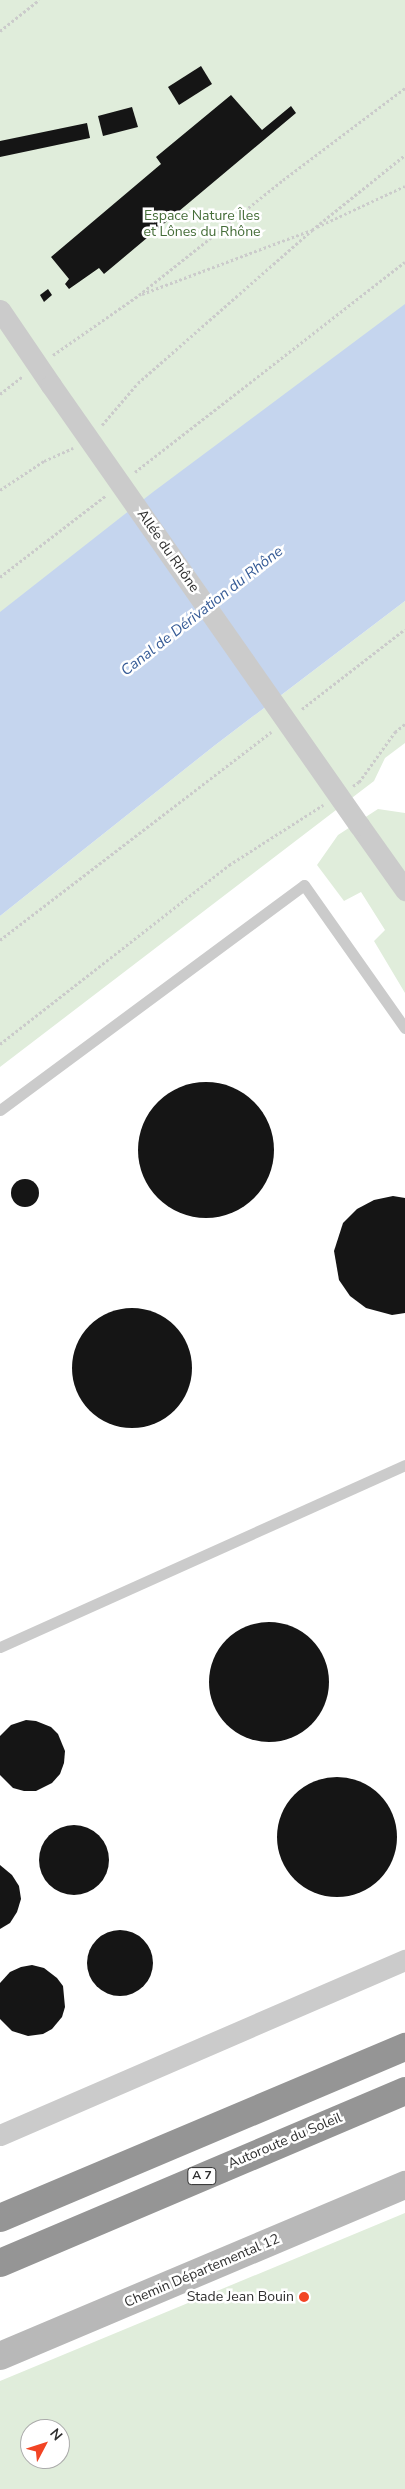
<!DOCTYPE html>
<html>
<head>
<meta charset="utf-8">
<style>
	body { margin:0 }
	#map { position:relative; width:405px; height:2489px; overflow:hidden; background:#fff; font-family:"Nunito Sans",sans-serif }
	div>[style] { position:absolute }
	.green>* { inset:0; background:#e0eddb }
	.water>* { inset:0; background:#c5d5ee }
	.building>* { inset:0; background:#151515 }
	.round { border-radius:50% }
	.path>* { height:3px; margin-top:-1.5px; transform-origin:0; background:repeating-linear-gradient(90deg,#cbcbcb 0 2.5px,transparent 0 5px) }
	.service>* { height:11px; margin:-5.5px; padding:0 5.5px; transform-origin:5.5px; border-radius:5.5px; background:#cbcbcb }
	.minor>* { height:21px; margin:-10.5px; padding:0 10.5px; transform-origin:10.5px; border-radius:10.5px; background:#cbcbcb }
	.secondary>* { height:28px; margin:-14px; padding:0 14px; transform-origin:14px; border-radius:14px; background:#b8b8b8 }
	.motorway>* { height:28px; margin:-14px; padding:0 14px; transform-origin:14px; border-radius:14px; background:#959595 }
	.minor-bridge>* { height:21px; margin:-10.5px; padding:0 10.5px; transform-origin:10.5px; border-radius:10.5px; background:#cbcbcb }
	.dots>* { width:14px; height:14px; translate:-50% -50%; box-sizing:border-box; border:2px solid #fff; border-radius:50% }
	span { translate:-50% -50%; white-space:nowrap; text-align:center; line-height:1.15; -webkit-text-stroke:5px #fff; paint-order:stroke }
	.shield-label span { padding:1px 4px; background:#fff; border:1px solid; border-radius:4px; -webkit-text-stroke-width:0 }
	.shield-label { font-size:12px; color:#2e2e2e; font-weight:700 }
	.park-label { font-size:14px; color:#456d38 }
	.street-label { font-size:14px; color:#2e2e2e }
	.poi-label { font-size:14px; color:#2e2e2e }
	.right { translate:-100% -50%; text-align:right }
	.water-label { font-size:15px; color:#365b96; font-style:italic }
	.north { position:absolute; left:20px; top:2419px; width:50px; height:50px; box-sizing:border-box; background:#fff; border:1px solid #ababab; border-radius:50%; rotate:50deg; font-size:14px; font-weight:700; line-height:20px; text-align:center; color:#2e2e2e }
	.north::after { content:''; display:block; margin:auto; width:18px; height:22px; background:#f24424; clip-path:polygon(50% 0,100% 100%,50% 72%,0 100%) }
</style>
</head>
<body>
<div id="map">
	<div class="green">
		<div style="clip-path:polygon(0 0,405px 0,405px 448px,0 757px)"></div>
		<div style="clip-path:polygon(405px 601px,405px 743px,385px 758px,374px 781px,0 1067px,0 916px,214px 746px)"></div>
		<div style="clip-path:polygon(378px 809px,405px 813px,405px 993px,374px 941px,385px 930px,361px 892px,344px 901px,317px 865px,338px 835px)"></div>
		<div style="clip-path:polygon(evenodd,405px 2213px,405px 2489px,0 2489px,0 2381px,405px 2213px,30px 2429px,60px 2429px,60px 2459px,30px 2459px,30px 2429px)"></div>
	</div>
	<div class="water">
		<div style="clip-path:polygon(405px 304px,405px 601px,214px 746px,0 916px,0 612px,153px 492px)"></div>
	</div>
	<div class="building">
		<div style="clip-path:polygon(201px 66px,212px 84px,179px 105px,168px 87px)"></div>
		<div style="clip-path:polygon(231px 95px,262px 130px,291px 106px,296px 113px,104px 274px,99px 268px,69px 289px,65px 284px,69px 279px,51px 257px,161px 164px,156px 157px)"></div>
		<div style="clip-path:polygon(132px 107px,138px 127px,103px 136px,98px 116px)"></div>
		<div style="clip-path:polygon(87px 123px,90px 138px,0 157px,0 141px)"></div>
		<div style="clip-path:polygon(48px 289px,52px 295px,44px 302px,40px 295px)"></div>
		<div class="round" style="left:138px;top:1082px;width:136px;height:136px"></div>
		<div class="round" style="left:11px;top:1179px;width:28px;height:28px"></div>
		<div style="clip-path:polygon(393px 1196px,405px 1198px,405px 1313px,392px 1315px,366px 1308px,350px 1296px,339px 1280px,334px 1251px,343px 1223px,357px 1209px,374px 1200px)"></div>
		<div class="round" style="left:72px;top:1308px;width:120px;height:120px"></div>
		<div class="round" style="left:209px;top:1622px;width:120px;height:120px"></div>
		<div style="clip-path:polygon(26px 1720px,36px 1721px,51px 1727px,58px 1734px,65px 1751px,64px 1763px,60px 1774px,52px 1783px,36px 1791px,24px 1791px,13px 1788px,0 1775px,0 1736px,11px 1725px)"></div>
		<div class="round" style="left:277px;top:1777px;width:120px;height:120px"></div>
		<div class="round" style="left:39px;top:1825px;width:70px;height:70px"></div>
		<div style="clip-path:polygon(0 1865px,12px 1875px,19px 1886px,21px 1899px,17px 1912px,10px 1923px,0 1929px)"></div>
		<div class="round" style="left:87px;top:1930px;width:66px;height:66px"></div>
		<div style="clip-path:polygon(32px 1965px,44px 1968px,57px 1978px,63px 1986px,65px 2007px,62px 2017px,52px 2029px,43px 2034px,28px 2036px,12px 2031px,0 2019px,0 1983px,10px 1972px,21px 1967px)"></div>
	</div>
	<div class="path">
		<div style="left:0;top:31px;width:50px;rotate:-38.5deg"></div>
		<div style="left:317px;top:227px;width:97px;rotate:-25deg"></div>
		<div style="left:142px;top:294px;width:178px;rotate:-20.7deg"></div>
		<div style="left:53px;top:355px;width:105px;rotate:-34.9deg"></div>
		<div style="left:139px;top:295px;width:184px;rotate:-38.6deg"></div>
		<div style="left:283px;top:180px;width:153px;rotate:-37deg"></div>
		<div style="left:0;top:394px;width:29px;rotate:-38deg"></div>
		<div style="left:102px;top:425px;width:55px;rotate:-49.4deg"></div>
		<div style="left:138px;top:383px;width:232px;rotate:-41.3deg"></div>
		<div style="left:312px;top:230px;width:119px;rotate:-38.9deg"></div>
		<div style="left:135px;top:472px;width:342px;rotate:-37.9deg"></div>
		<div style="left:0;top:490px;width:53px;rotate:-33.4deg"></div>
		<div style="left:44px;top:461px;width:32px;rotate:-24deg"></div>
		<div style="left:0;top:577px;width:133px;rotate:-37.6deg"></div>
		<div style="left:302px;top:709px;width:130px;rotate:-37.8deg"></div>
		<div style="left:353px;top:786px;width:7px;rotate:-34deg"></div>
		<div style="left:359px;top:782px;width:62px;rotate:-54.2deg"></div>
		<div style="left:395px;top:732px;width:13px;rotate:-39deg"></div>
		<div style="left:0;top:940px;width:342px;rotate:-37.5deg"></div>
		<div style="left:0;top:1044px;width:291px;rotate:-38deg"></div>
		<div style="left:229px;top:865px;width:112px;rotate:-32.6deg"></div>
	</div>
	<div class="service">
		<div style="left:0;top:1110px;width:378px;rotate:-36.5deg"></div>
		<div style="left:304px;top:885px;width:175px;rotate:54.8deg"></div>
		<div style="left:0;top:1647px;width:444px;rotate:-24.2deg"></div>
	</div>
	<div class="minor">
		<div style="left:0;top:310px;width:91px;rotate:55.8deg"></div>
		<div style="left:359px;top:825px;width:80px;rotate:54.7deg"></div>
		<div style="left:0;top:2135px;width:441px;rotate:-23.4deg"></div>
	</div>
	<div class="secondary">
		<div style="left:0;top:2356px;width:440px;rotate:-22.9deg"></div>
	</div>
	<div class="motorway">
		<div style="left:0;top:2218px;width:440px;rotate:-22.9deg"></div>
		<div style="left:0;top:2263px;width:440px;rotate:-23deg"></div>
	</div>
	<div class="minor-bridge">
		<div style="left:51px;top:385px;width:537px;rotate:55.01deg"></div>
	</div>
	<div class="dots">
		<div style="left:304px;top:2297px;background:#f24424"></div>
	</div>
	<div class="shield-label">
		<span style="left:202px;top:2176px">A 7</span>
	</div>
	<div class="park-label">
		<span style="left:202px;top:224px">Espace Nature Îles<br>et Lônes du Rhône</span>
	</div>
	<div class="street-label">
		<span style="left:168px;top:551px;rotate:55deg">Allée du Rhône</span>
		<span style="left:285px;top:2141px;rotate:-23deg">Autoroute du Soleil</span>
		<span style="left:202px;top:2271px;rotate:-23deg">Chemin Départemental 12</span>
	</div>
	<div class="poi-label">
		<span class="right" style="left:294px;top:2297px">Stade Jean Bouin</span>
	</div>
	<div class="water-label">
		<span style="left:202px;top:611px;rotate:-38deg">Canal de Dérivation du Rhône</span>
	</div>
	<div class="north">N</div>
</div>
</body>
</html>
